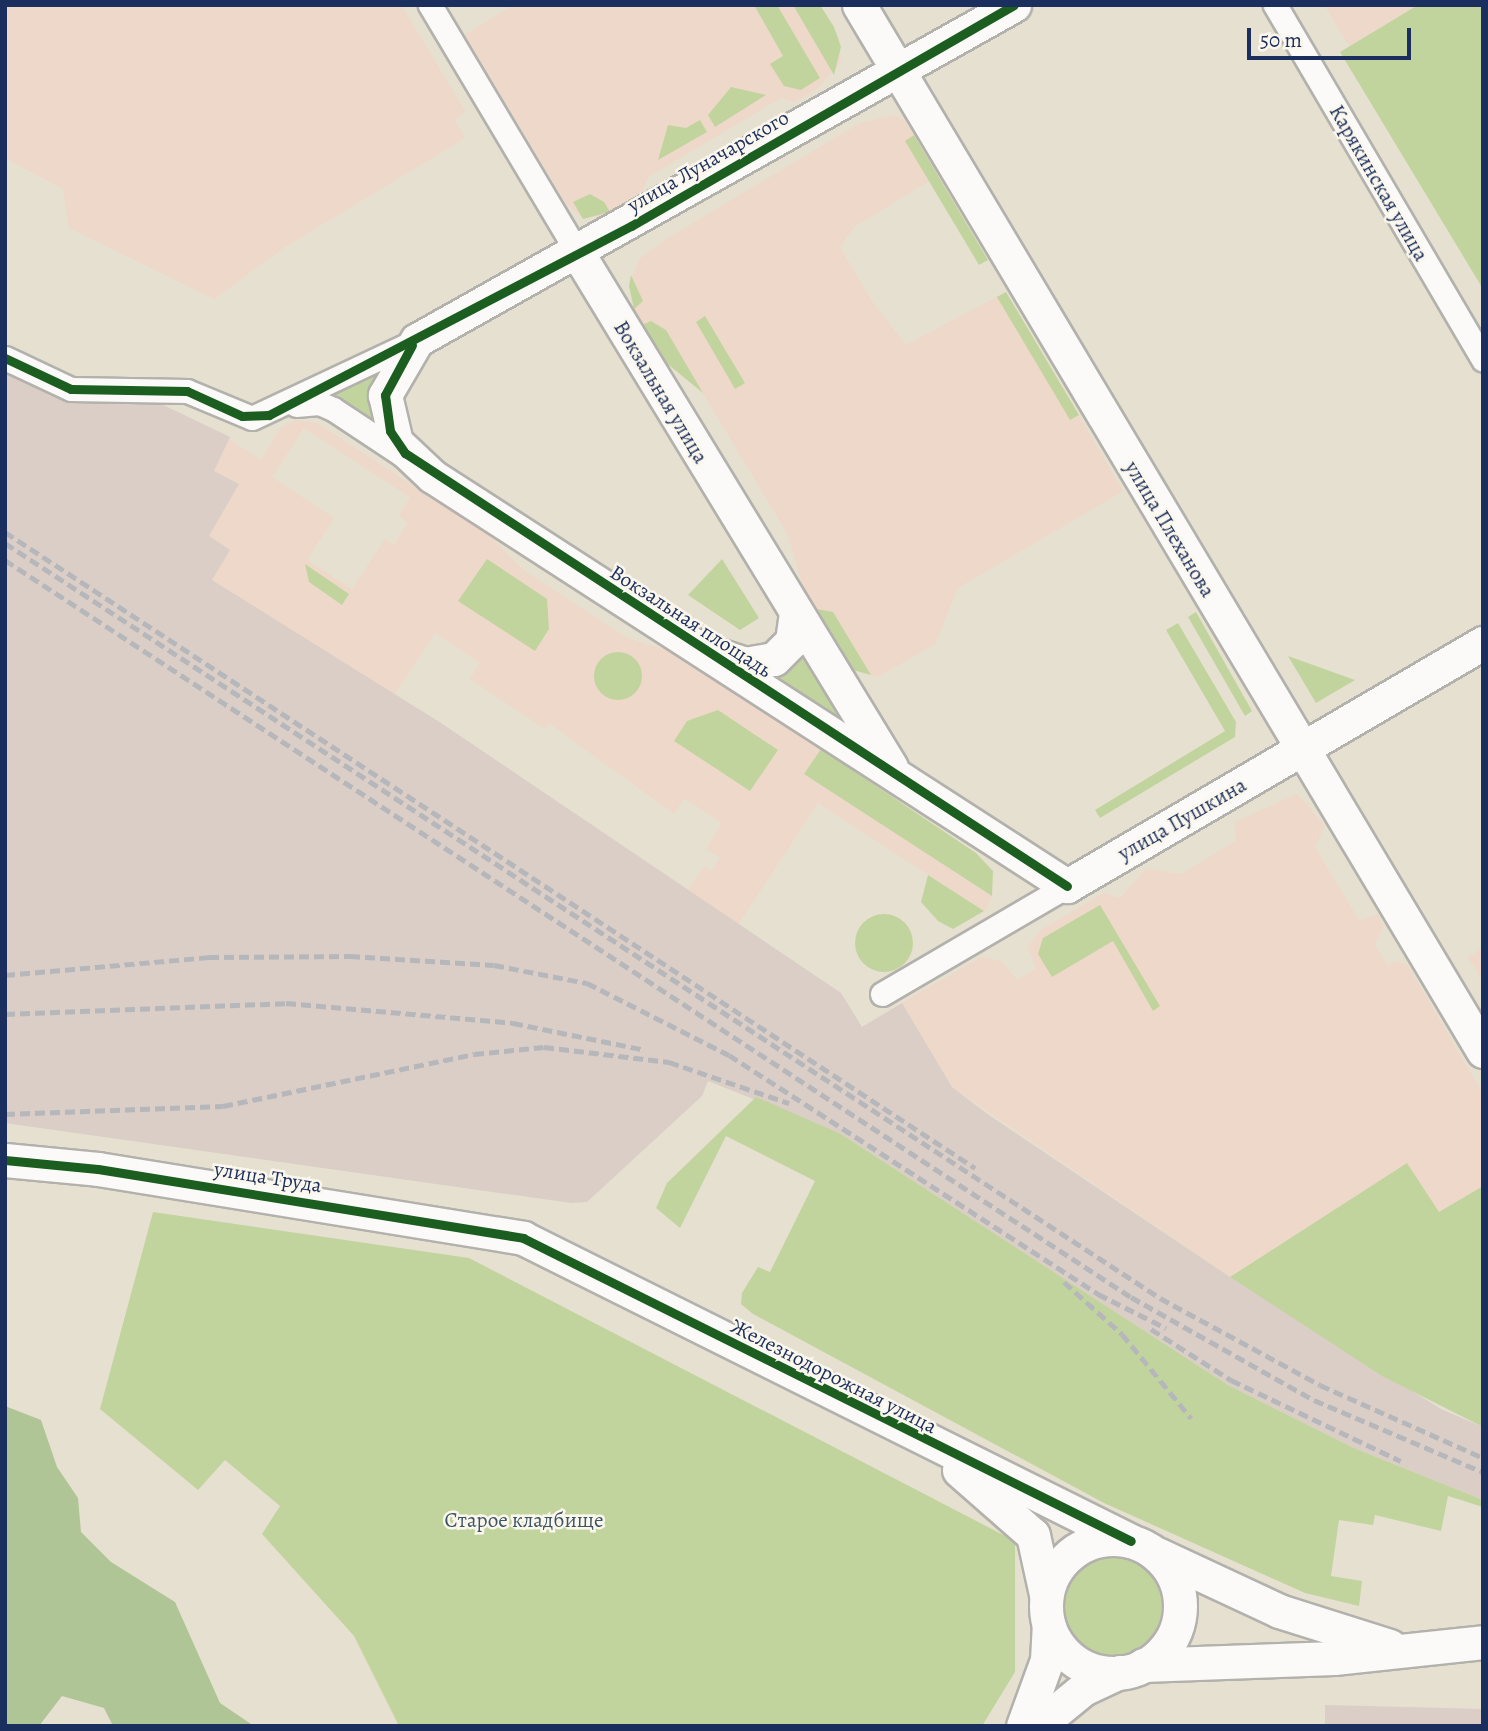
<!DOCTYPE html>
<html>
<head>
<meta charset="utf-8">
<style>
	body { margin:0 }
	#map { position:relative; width:1488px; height:1731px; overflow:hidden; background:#e6e0d0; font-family:Alegreya,serif }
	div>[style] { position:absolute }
	.built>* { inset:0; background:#eed8c9 }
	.industrial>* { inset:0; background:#dacec6 }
	.green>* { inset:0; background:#c2d49e }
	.round { border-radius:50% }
	.forest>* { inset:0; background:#b0c596 }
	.roads { filter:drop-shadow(2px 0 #b3b1ac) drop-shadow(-2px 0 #b3b1ac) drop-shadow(0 2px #b3b1ac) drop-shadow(0 -2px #b3b1ac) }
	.street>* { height:23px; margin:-11.5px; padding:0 11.5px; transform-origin:11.5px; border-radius:11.5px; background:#fbfaf8 }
	.secondary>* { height:33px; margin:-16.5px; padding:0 16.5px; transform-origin:16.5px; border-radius:16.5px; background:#fbfaf8 }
	.secondary>.ring { margin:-16.5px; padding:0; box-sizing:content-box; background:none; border:33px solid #fbfaf8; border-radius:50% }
	.rail>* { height:5px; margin-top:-2.5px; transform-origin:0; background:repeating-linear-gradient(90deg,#b6b7ba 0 10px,transparent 0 15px) }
	.cycleway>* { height:9px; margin:-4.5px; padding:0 4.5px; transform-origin:4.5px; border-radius:4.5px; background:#1b5e20 }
	span { translate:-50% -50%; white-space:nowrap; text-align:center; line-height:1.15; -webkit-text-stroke:5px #fbf7ec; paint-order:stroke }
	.street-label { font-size:21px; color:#1b2f5e }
	.park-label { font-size:21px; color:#3d5664 }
	.frame { position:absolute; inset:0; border:7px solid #1b2f5e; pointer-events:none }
	.scale { position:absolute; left:1247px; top:28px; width:164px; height:32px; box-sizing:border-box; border:4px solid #1b2f5e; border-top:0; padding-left:9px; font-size:21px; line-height:24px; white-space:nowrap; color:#1b2f5e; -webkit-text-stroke:5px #fbf7ec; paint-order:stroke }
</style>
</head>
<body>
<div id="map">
	<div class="built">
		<div style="clip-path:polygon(5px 5px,401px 5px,466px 112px,454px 119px,465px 138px,285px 247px,214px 299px,69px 228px,63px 189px,5px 158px)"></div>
		<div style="clip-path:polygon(513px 5px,820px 5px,839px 38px,841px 62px,817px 89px,795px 102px,781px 98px,648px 177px,642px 193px,607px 214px,583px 219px,567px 205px,465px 35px)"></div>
		<div style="clip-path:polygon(1324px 5px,1418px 5px,1349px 46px)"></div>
		<div style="clip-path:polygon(893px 115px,904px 120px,939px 175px,854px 227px,840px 247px,871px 300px,906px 345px,1006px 292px,1123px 491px,958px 588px,935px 644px,878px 677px,853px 670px,802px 584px,788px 535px,703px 393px,664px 361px,634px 309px,629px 286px,639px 259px,660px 243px,860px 123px)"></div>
		<div style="clip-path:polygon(evenodd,296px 420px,317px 423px,489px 535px,522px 569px,627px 638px,670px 651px,821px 749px,805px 774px,992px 896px,988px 906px,984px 911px,818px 803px,738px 925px,687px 892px,704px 866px,711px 871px,720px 858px,706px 849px,722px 823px,684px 798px,674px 814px,549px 723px,545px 729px,470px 679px,480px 663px,435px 633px,393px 697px,212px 580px,208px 537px,239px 484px,214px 471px,229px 439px,261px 460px,281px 428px,296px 420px,304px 428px,410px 497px,399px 516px,408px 523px,394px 545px,385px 539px,352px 589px,307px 560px,334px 518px,272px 477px,304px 428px)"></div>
		<div style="clip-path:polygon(1297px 794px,1325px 825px,1315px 847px,1359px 920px,1378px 915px,1383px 927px,1375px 945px,1387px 965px,1398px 961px,1408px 966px,1483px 1094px,1483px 1186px,1439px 1212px,1406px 1164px,1230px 1277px,952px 1087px,902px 1003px,981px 957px,1001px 961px,1017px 980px,1036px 969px,1028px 946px,1041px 930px,1104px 893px,1120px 898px,1146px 869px,1181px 874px,1236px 841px,1235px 822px)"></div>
		<div style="clip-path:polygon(1483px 948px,1483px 982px,1468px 957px)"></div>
	</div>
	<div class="industrial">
		<div style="clip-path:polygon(5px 371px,74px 401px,155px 401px,230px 437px,214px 471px,239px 484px,209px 536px,230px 550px,212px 580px,441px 723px,841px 993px,862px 1027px,902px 1003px,952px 1087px,986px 1113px,1230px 1277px,1441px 1409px,1483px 1427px,1483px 1500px,1354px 1448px,1228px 1385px,841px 1134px,708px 1081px,702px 1096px,587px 1202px,571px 1203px,5px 1123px)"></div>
		<div style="clip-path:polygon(1325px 1705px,1483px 1709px,1483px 1726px,1325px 1726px)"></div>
	</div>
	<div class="green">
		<div style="clip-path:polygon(754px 5px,777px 5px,820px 78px,801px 90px,784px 86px,770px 64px,783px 56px)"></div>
		<div style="clip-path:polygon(793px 5px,820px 5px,834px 27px,841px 47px,834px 75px)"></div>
		<div style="clip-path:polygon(1418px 5px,1483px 5px,1483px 289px,1340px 52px)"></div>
		<div style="clip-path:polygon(731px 87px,766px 95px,715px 127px,708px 115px)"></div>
		<div style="clip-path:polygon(700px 120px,707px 132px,658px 160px,668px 125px,686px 128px)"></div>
		<div style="clip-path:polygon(914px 135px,988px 260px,979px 265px,905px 141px)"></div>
		<div style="clip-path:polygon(590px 194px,604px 202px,610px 212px,583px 219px,573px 202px)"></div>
		<div style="clip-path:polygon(631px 275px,643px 301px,634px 309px,629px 286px)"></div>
		<div style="clip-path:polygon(1006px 292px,1079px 415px,1070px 420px,997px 297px)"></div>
		<div style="clip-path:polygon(705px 316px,745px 383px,735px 389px,696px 322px)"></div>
		<div style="clip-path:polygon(651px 321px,666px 330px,703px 393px,664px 361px,642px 325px)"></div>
		<div style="clip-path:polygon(379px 366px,374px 387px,381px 427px,330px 393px)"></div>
		<div style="clip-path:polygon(487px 559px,547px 599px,549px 629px,535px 651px,458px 601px)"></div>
		<div style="clip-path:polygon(722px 559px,759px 618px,740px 630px,688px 595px)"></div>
		<div style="clip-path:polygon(305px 564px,349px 594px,342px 605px,309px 582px)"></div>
		<div style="clip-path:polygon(817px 609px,833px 612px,871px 675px,853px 670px)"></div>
		<div style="clip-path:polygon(1196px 612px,1252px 711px,1245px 716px,1188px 617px)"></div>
		<div style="clip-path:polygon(1178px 623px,1236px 722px,1235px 737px,1100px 818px,1095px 810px,1225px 731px,1166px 630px)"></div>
		<div style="clip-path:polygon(801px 651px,873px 754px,772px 681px,772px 673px)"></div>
		<div class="round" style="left:594px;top:652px;width:48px;height:48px"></div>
		<div style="clip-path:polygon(1288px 656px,1355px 680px,1316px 703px)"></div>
		<div style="clip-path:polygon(718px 710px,778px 750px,750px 791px,674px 741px,687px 721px)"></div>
		<div style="clip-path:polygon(821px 749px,976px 853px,993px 871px,992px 896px,804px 774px)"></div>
		<div style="clip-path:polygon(928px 875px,984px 911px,953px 929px,938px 921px,921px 902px)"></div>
		<div style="clip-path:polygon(1100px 905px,1160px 1006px,1153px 1011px,1113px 941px,1052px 977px,1038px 954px,1043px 938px)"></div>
		<div class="round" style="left:855px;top:914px;width:58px;height:58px"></div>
		<div style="clip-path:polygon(756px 1097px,841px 1134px,1228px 1385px,1354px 1448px,1483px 1500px,1483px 1507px,1448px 1496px,1441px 1531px,1375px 1515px,1373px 1525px,1339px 1520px,1331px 1576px,1362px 1581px,1359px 1606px,1305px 1593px,1104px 1503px,753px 1314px,741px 1304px,742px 1293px,758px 1267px,770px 1272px,815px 1181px,726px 1136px,680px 1228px,656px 1208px,667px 1183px)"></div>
		<div style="clip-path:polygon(1407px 1163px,1439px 1212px,1483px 1186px,1483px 1427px,1382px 1376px,1230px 1277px)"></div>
		<div style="clip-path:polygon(153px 1212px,469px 1258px,1015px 1541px,1015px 1672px,982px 1726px,399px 1726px,354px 1636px,262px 1534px,280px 1506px,225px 1460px,198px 1490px,100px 1409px)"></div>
		<div class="round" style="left:1064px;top:1557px;width:98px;height:98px"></div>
	</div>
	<div class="forest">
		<div style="clip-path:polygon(5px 1406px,41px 1420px,57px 1467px,78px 1498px,81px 1532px,111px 1562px,175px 1602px,220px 1703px,254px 1726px,113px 1726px,104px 1708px,62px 1696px,39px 1726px,5px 1726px)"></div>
	</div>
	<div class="roads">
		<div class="street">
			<div style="left:430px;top:5px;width:287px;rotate:59.2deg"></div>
			<div style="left:1275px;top:5px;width:411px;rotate:59.6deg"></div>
			<div style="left:5px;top:358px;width:73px;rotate:25.2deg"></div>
			<div style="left:71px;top:389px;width:116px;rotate:1deg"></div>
			<div style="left:187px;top:391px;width:70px;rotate:22.6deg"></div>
			<div style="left:252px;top:418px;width:181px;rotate:-25.2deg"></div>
			<div style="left:296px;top:405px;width:23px;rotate:-5deg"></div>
			<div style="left:319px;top:403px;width:15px;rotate:23deg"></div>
			<div style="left:333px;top:409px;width:85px;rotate:33.5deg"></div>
			<div style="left:882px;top:994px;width:214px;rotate:-30.3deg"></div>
		</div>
		<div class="secondary">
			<div style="left:859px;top:5px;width:1218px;rotate:59.18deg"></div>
			<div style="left:1014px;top:5px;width:685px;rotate:150.7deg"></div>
			<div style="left:417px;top:340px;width:64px;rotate:120.2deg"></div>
			<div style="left:385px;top:395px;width:48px;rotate:76.8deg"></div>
			<div style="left:396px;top:442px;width:50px;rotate:43.4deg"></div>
			<div style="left:432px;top:476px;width:756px;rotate:32.85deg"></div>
			<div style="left:1067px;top:886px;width:482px;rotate:-30.3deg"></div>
			<div style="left:577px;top:252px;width:603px;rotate:58.63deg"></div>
			<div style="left:721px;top:656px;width:25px;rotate:18deg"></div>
			<div style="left:745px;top:664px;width:29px;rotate:-10deg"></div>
			<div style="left:774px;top:659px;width:25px;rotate:-45deg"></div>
			<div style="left:792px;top:641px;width:29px;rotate:-82deg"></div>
			<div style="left:5px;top:1160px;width:93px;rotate:5.5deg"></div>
			<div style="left:98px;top:1169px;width:431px;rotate:9.2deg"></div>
			<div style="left:523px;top:1238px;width:679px;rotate:26.49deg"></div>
			<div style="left:959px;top:1470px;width:98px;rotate:41.3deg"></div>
			<div style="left:1033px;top:1535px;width:60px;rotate:77.6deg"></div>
			<div class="ring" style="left:1046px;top:1539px;width:101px;height:101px"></div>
			<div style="left:1157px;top:1554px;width:135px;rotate:25deg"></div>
			<div style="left:1279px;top:1611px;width:116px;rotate:17.5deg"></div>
			<div style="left:1143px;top:1665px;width:191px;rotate:-2.1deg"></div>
			<div style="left:1334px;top:1658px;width:150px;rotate:-6.1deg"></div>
			<div style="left:1023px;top:1726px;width:70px;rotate:-70deg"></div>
			<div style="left:1047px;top:1660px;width:34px;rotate:-87deg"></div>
			<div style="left:1038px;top:1726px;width:58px;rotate:-39.4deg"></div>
			<div style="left:1083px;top:1689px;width:40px;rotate:-25deg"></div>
		</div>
	</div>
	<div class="rail">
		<div style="left:5px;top:532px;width:1160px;rotate:33.25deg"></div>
		<div style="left:5px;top:543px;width:1380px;rotate:33.17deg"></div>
		<div style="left:1160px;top:1298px;width:182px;rotate:28.5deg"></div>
		<div style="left:1320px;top:1385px;width:179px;rotate:24.1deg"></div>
		<div style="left:5px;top:560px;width:1346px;rotate:33.21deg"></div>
		<div style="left:1131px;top:1297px;width:210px;rotate:29.4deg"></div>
		<div style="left:1314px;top:1400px;width:184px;rotate:23.1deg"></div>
		<div style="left:5px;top:975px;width:205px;rotate:-5deg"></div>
		<div style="left:209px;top:957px;width:141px;rotate:-0.4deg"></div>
		<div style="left:350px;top:956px;width:144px;rotate:3.6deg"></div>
		<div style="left:494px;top:965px;width:95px;rotate:11deg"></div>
		<div style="left:587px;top:983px;width:159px;rotate:26.9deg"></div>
		<div style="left:729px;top:1055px;width:440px;rotate:32.9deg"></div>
		<div style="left:1098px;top:1294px;width:76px;rotate:26.6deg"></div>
		<div style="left:5px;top:1014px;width:281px;rotate:-2.2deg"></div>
		<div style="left:286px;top:1003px;width:228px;rotate:5deg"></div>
		<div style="left:513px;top:1023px;width:131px;rotate:11.5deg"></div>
		<div style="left:5px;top:1114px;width:218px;rotate:-2.1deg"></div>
		<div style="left:223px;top:1106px;width:256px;rotate:-11.7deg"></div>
		<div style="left:474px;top:1054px;width:70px;rotate:-5.7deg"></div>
		<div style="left:544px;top:1047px;width:126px;rotate:6.8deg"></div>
		<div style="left:669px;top:1062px;width:127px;rotate:18.9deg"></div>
		<div style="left:1064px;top:1282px;width:78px;rotate:41.9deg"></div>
		<div style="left:1122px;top:1334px;width:109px;rotate:50.6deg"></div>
		<div style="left:1151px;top:1329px;width:95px;rotate:32.5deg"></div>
		<div style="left:1231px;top:1380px;width:188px;rotate:25.5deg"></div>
	</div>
	<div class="cycleway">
		<div style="left:412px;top:345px;width:57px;rotate:118.4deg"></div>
		<div style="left:385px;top:395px;width:36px;rotate:82deg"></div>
		<div style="left:390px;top:431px;width:27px;rotate:56deg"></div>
		<div style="left:405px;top:453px;width:791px;rotate:33.19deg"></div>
		<div style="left:5px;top:358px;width:73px;rotate:25.2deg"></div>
		<div style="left:71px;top:389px;width:116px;rotate:1deg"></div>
		<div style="left:187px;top:391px;width:60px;rotate:24.4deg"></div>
		<div style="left:242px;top:416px;width:27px;rotate:-2deg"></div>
		<div style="left:269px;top:415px;width:408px;rotate:-27.6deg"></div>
		<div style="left:631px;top:226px;width:442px;rotate:-30deg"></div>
		<div style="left:5px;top:1160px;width:93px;rotate:5.5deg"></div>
		<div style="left:98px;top:1169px;width:431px;rotate:9.2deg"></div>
		<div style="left:523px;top:1238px;width:679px;rotate:26.49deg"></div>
	</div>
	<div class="street-label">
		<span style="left:708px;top:161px;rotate:-30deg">улица Луначарского</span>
		<span style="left:1379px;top:183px;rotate:60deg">Карякинская улица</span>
		<span style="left:661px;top:392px;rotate:59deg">Вокзальная улица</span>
		<span style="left:1170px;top:529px;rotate:59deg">улица Плеханова</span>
		<span style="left:691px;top:621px;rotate:33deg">Вокзальная площадь</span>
		<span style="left:1182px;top:819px;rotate:-30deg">улица Пушкина</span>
		<span style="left:268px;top:1177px;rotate:9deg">улица Труда</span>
		<span style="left:834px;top:1376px;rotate:27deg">Железнодорожная улица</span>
	</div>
	<div class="park-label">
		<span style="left:524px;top:1520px">Старое кладбище</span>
	</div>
	<div class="frame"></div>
	<div class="scale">50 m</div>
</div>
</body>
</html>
